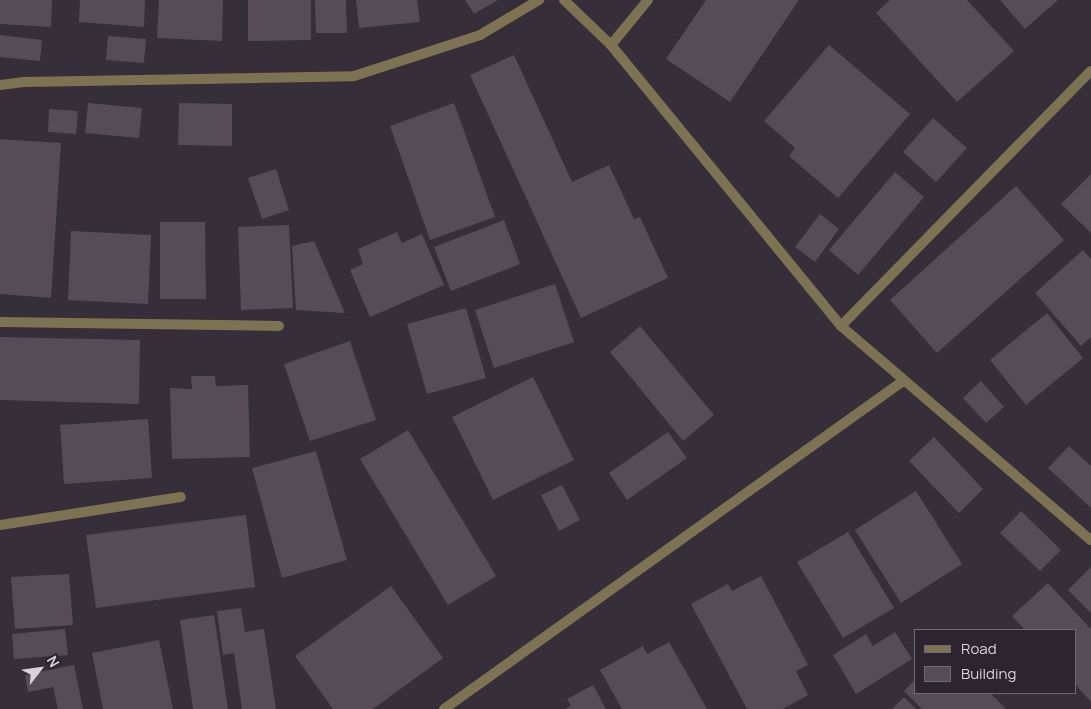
<!DOCTYPE html>
<html>
<head>
<meta charset="utf-8">
<style>
	body { margin:0 }
	#map { position:relative; width:1091px; height:709px; overflow:hidden; background:#362e38; font-family:Manrope,sans-serif }
	div>[style] { position:absolute }
	.building>* { inset:0; background:#554c57 }
	.minor>* { height:10px; margin:-5px; padding:0 5px; transform-origin:5px; border-radius:5px; background:#7d7353 }
	span { translate:-50% -50%; white-space:nowrap; text-align:center; line-height:1.15; -webkit-text-stroke:4px #2c242e; paint-order:stroke }
	.legend { position:absolute; left:914px; top:629px; width:162px; height:65px; box-sizing:border-box; background:#2c242e; border:1px solid #716a73; margin:0; padding:6px 9px; list-style:none; font-size:15px; color:#d9d4db }
	.legend li { display:flex; align-items:center; gap:10px; height:25px }
	.legend b { width:25px; border:1px solid #716a73 }
	.north { position:absolute; left:15px; top:644px; width:50px; height:50px; -webkit-text-stroke:4px #2c242e; paint-order:stroke; rotate:60deg; font-size:14px; font-weight:700; line-height:20px; text-align:center; color:#d9d4db }
	.north::after { content:''; display:block; margin:auto; width:18px; height:22px; background:#d9d4db; clip-path:polygon(50% 0,100% 100%,50% 72%,0 100%) }
</style>
</head>
<body>
<div id="map">
	<div class="building">
		<div style="clip-path:polygon(0 0,52px 0,51px 27px,0 24px)"></div>
		<div style="clip-path:polygon(80px 0,145px 0,144px 27px,79px 22px)"></div>
		<div style="clip-path:polygon(159px 0,223px 0,222px 41px,157px 38px)"></div>
		<div style="clip-path:polygon(248px 0,311px 0,311px 40px,248px 41px)"></div>
		<div style="clip-path:polygon(315px 0,346px 0,347px 33px,316px 33px)"></div>
		<div style="clip-path:polygon(356px 0,417px 0,420px 22px,359px 28px)"></div>
		<div style="clip-path:polygon(465px 0,498px 0,474px 14px)"></div>
		<div style="clip-path:polygon(706px 0,799px 0,730px 102px,666px 59px)"></div>
		<div style="clip-path:polygon(890px 0,967px 0,1014px 51px,957px 102px,876px 13px)"></div>
		<div style="clip-path:polygon(1000px 0,1058px 0,1025px 29px)"></div>
		<div style="clip-path:polygon(0 35px,42px 40px,40px 61px,0 57px)"></div>
		<div style="clip-path:polygon(108px 36px,146px 39px,144px 63px,106px 60px)"></div>
		<div style="clip-path:polygon(829px 45px,910px 114px,838px 198px,789px 156px,795px 148px,764px 121px)"></div>
		<div style="clip-path:polygon(514px 55px,572px 182px,609px 165px,634px 219px,640px 217px,668px 278px,581px 318px,470px 75px)"></div>
		<div style="clip-path:polygon(88px 103px,142px 108px,139px 138px,85px 133px)"></div>
		<div style="clip-path:polygon(179px 103px,232px 104px,232px 146px,178px 145px)"></div>
		<div style="clip-path:polygon(454px 103px,495px 217px,430px 240px,390px 126px)"></div>
		<div style="clip-path:polygon(49px 109px,78px 111px,76px 134px,48px 132px)"></div>
		<div style="clip-path:polygon(933px 118px,967px 148px,936px 182px,903px 152px)"></div>
		<div style="clip-path:polygon(0 139px,61px 143px,51px 298px,0 294px)"></div>
		<div style="clip-path:polygon(276px 169px,289px 210px,262px 219px,248px 178px)"></div>
		<div style="clip-path:polygon(895px 172px,924px 197px,858px 275px,829px 250px)"></div>
		<div style="clip-path:polygon(1091px 174px,1091px 233px,1061px 204px)"></div>
		<div style="clip-path:polygon(1016px 186px,1064px 240px,937px 353px,890px 300px)"></div>
		<div style="clip-path:polygon(820px 214px,839px 229px,815px 262px,795px 247px)"></div>
		<div style="clip-path:polygon(504px 220px,520px 264px,451px 291px,434px 247px)"></div>
		<div style="clip-path:polygon(160px 222px,205px 222px,206px 299px,160px 299px)"></div>
		<div style="clip-path:polygon(289px 225px,293px 308px,241px 310px,238px 227px)"></div>
		<div style="clip-path:polygon(71px 231px,151px 235px,148px 304px,68px 300px)"></div>
		<div style="clip-path:polygon(397px 232px,402px 243px,422px 234px,444px 285px,370px 317px,350px 270px,363px 264px,358px 249px)"></div>
		<div style="clip-path:polygon(314px 241px,345px 313px,296px 310px,292px 246px)"></div>
		<div style="clip-path:polygon(1083px 250px,1091px 259px,1091px 337px,1081px 346px,1035px 293px)"></div>
		<div style="clip-path:polygon(555px 284px,574px 342px,494px 368px,475px 310px)"></div>
		<div style="clip-path:polygon(466px 308px,486px 378px,427px 394px,407px 324px)"></div>
		<div style="clip-path:polygon(1047px 313px,1083px 358px,1026px 405px,990px 360px)"></div>
		<div style="clip-path:polygon(640px 326px,714px 415px,683px 441px,610px 352px)"></div>
		<div style="clip-path:polygon(0 337px,140px 340px,139px 404px,0 400px)"></div>
		<div style="clip-path:polygon(350px 341px,376px 420px,310px 441px,284px 364px)"></div>
		<div style="clip-path:polygon(191px 376px,215px 376px,216px 386px,248px 385px,250px 457px,172px 459px,170px 388px,192px 389px)"></div>
		<div style="clip-path:polygon(533px 377px,574px 460px,493px 500px,452px 417px)"></div>
		<div style="clip-path:polygon(981px 381px,1004px 407px,986px 423px,963px 398px)"></div>
		<div style="clip-path:polygon(148px 419px,152px 478px,64px 484px,60px 425px)"></div>
		<div style="clip-path:polygon(408px 430px,496px 576px,448px 605px,360px 459px)"></div>
		<div style="clip-path:polygon(668px 432px,687px 458px,627px 500px,609px 473px)"></div>
		<div style="clip-path:polygon(934px 437px,983px 489px,959px 513px,909px 461px)"></div>
		<div style="clip-path:polygon(1069px 446px,1091px 466px,1091px 508px,1048px 468px)"></div>
		<div style="clip-path:polygon(316px 451px,347px 560px,282px 578px,252px 468px)"></div>
		<div style="clip-path:polygon(562px 485px,580px 520px,559px 531px,541px 495px)"></div>
		<div style="clip-path:polygon(916px 491px,962px 564px,901px 603px,855px 530px)"></div>
		<div style="clip-path:polygon(1021px 511px,1061px 550px,1040px 571px,1000px 533px)"></div>
		<div style="clip-path:polygon(246px 515px,255px 587px,96px 608px,86px 535px)"></div>
		<div style="clip-path:polygon(848px 532px,894px 608px,843px 638px,797px 562px)"></div>
		<div style="clip-path:polygon(1091px 567px,1091px 613px,1068px 590px)"></div>
		<div style="clip-path:polygon(69px 574px,73px 625px,15px 629px,11px 577px)"></div>
		<div style="clip-path:polygon(761px 576px,808px 665px,796px 671px,808px 695px,783px 709px,747px 709px,691px 604px,728px 584px,732px 591px)"></div>
		<div style="clip-path:polygon(1048px 583px,1091px 629px,1091px 702px,1075px 684px,1075px 630px,1025px 630px,1012px 616px)"></div>
		<div style="clip-path:polygon(391px 586px,443px 658px,373px 709px,333px 709px,295px 656px)"></div>
		<div style="clip-path:polygon(241px 608px,245px 632px,264px 629px,276px 709px,242px 709px,234px 653px,223px 655px,217px 611px)"></div>
		<div style="clip-path:polygon(214px 615px,228px 709px,193px 709px,180px 620px)"></div>
		<div style="clip-path:polygon(65px 629px,68px 655px,14px 659px,12px 634px)"></div>
		<div style="clip-path:polygon(895px 632px,912px 659px,856px 694px,833px 655px,866px 634px,873px 646px)"></div>
		<div style="clip-path:polygon(159px 640px,173px 709px,103px 709px,92px 653px)"></div>
		<div style="clip-path:polygon(669px 642px,707px 709px,622px 709px,600px 670px,643px 646px,647px 654px)"></div>
		<div style="clip-path:polygon(74px 665px,83px 709px,58px 709px,53px 687px,28px 692px,25px 675px)"></div>
		<div style="clip-path:polygon(915px 680px,915px 693px,990px 693px,1006px 709px,922px 709px,904px 691px)"></div>
		<div style="clip-path:polygon(593px 685px,606px 709px,565px 709px,571px 706px,567px 699px)"></div>
		<div style="clip-path:polygon(904px 697px,916px 709px,892px 709px)"></div>
	</div>
	<div class="minor">
		<div style="left:564px;top:0;width:65px;rotate:43.8deg"></div>
		<div style="left:611px;top:45px;width:363px;rotate:50.7deg"></div>
		<div style="left:841px;top:326px;width:329px;rotate:40.6deg"></div>
		<div style="left:611px;top:45px;width:58px;rotate:-50.6deg"></div>
		<div style="left:0;top:85px;width:24px;rotate:-7deg"></div>
		<div style="left:24px;top:82px;width:330px;rotate:-1deg"></div>
		<div style="left:354px;top:76px;width:133px;rotate:-18deg"></div>
		<div style="left:480px;top:35px;width:69px;rotate:-30.7deg"></div>
		<div style="left:0;top:322px;width:279px;rotate:0.8deg"></div>
		<div style="left:841px;top:326px;width:357px;rotate:-45.6deg"></div>
		<div style="left:0;top:525px;width:183px;rotate:-8.8deg"></div>
		<div style="left:444px;top:709px;width:564px;rotate:-35.55deg"></div>
	</div>
	<ul class="legend">
	<li><b style="height:6px;background:#7d7353"></b>Road</li>
	<li><b style="height:14px;background:#554c57"></b>Building</li>
	</ul>
	<div class="north">N</div>
</div>
</body>
</html>
